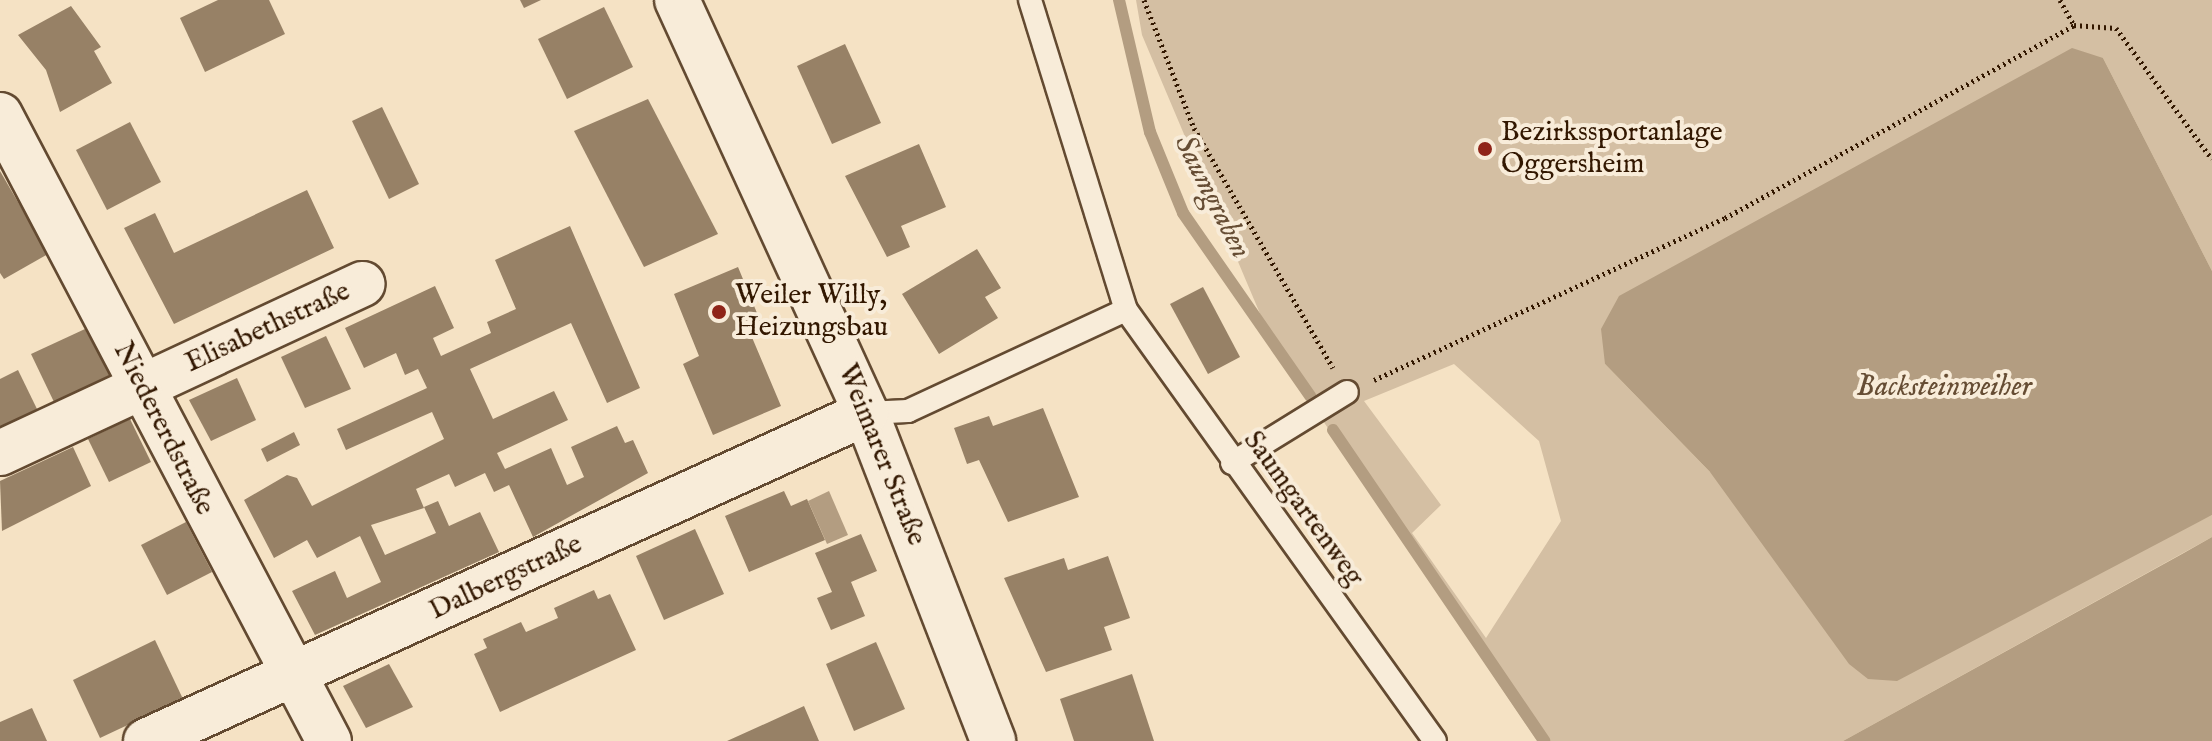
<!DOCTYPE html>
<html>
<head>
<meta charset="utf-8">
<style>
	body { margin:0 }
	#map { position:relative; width:2212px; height:741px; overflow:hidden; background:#f5e2c4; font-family:"IM FELL English",serif }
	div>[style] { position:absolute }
	.green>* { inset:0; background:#d4bfa3 }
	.water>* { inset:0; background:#b39d81 }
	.stream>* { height:12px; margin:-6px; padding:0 6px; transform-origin:6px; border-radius:6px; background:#b39d81 }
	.building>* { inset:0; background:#978166 }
	.path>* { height:5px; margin-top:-2.5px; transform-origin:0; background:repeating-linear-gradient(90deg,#321700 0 2px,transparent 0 6px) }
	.roads { filter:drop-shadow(2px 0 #634a31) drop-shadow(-2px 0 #634a31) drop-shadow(0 2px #634a31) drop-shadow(0 -2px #634a31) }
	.service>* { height:22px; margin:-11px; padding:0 11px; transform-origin:11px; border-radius:11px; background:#f8ecd9 }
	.minor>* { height:44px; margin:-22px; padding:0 22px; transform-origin:22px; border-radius:22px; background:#f8ecd9 }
	.dots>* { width:22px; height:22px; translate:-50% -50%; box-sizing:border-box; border:4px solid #f8ecd9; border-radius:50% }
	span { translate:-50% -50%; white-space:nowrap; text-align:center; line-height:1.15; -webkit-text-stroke:8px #f8ecd9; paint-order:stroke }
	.poi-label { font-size:28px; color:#321700 }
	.left { translate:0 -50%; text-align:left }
	.street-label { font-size:28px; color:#321700 }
	.water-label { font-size:30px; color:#664d34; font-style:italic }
</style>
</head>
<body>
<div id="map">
	<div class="green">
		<div style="clip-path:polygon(evenodd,1136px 0,2212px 0,2212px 271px,2103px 58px,1605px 364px,1710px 472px,2119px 560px,2212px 515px,2212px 537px,1843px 741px,1537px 741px,1275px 349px,1142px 35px,1136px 0,1454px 364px,1539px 441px,1561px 521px,1486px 638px,1412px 533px,1441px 505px,1364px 401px,1454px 364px)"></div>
	</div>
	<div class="water">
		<div style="clip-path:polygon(2072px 48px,2103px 58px,2212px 271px,2212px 515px,1897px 681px,1868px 679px,1849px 664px,1710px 472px,1605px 364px,1601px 329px,1619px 296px)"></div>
		<div style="clip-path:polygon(829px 491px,848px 535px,827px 544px,808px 501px)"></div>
		<div style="clip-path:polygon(2212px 537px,2212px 741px,1843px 741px,2182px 554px)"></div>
	</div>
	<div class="stream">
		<div style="left:1119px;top:0;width:136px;rotate:76.8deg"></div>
		<div style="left:1150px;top:132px;width:87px;rotate:67.8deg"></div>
		<div style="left:1183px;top:213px;width:223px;rotate:55.2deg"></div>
		<div style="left:1333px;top:430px;width:376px;rotate:55.8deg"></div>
	</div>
	<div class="building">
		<div style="clip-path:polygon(218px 0,269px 0,285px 34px,205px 72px,180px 18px)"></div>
		<div style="clip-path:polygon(520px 0,541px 0,524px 8px)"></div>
		<div style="clip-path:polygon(71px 6px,101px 47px,94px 51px,112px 83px,60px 112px,46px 70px,18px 35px)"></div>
		<div style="clip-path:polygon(604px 7px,633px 67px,567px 99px,538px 39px)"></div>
		<div style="clip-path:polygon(845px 44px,881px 123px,832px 144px,797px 66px)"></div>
		<div style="clip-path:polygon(648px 99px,718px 234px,644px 267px,574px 131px)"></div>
		<div style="clip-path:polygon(382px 107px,419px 184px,389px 199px,352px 121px)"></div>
		<div style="clip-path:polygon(130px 122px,161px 182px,107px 210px,76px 150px)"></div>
		<div style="clip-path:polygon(919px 144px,946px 207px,901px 226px,910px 247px,887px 257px,845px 176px)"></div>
		<div style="clip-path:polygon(0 171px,48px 254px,4px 279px,0 273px)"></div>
		<div style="clip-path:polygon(307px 190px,334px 248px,174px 324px,124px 228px,155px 213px,174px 253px)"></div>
		<div style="clip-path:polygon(570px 226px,640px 388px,607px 403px,571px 323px,470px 369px,493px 419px,554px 391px,568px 420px,497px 453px,505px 469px,551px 448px,567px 485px,584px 477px,571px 447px,617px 426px,625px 443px,633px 440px,648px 473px,533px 537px,509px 485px,494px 492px,485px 473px,455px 487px,449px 474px,416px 489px,424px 508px,371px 525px,385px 555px,436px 533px,424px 507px,438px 501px,449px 526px,480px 512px,499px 552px,315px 635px,292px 591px,335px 571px,347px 598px,381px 582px,360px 536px,317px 558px,307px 540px,274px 558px,244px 500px,287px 475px,297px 478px,312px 506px,444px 439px,432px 412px,346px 450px,337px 429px,427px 388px,418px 369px,405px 375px,396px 353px,364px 368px,345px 328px,435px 286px,454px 328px,433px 338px,441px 356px,491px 333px,487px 322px,516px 309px,495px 260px)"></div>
		<div style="clip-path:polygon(977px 249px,1001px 288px,985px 297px,998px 318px,939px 354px,902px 294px)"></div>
		<div style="clip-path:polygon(738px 267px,764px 330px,751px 335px,781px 406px,713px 435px,683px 364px,699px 356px,674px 294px)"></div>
		<div style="clip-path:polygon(1203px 287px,1240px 357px,1208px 374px,1170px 304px)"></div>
		<div style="clip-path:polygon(85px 329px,110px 375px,54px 402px,31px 354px)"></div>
		<div style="clip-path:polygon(326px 336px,351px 389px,305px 408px,281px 357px)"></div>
		<div style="clip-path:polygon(18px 370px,37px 409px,0 427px,0 379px)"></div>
		<div style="clip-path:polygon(237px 378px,256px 420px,211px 441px,189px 400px)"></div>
		<div style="clip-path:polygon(1043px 408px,1079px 497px,1008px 522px,979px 460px,967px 464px,954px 428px,989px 416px,993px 426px)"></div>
		<div style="clip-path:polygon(130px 419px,151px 462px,109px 482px,88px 439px)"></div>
		<div style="clip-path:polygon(294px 432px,300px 445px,267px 462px,261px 449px)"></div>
		<div style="clip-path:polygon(73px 447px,91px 486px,2px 531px,0 481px)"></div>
		<div style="clip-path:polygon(784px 491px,791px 506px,807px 499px,825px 540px,749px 572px,725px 516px)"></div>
		<div style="clip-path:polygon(186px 522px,212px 572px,167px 595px,141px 545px)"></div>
		<div style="clip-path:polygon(695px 529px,724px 594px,664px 620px,636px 556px)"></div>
		<div style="clip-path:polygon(861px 534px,877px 571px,851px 582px,865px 616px,831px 630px,817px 598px,832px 592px,815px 553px)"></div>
		<div style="clip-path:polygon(1108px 556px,1130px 618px,1104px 627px,1112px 650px,1046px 672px,1004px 578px,1064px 558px,1068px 570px)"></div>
		<div style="clip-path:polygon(594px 590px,598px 599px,610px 594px,636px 650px,500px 712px,474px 654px,487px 648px,483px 639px,521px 622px,526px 632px,558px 618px,554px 608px)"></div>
		<div style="clip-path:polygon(155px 640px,183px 699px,100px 738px,73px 680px)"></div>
		<div style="clip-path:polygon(876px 642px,905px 709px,854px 731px,826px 664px)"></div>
		<div style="clip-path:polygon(389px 664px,413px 707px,366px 728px,343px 686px)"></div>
		<div style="clip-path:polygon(1132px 674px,1154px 741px,1074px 741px,1060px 699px)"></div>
		<div style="clip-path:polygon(804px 706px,819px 741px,727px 741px,767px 723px)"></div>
		<div style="clip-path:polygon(32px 708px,47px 741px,0 741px,0 722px)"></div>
	</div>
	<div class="path">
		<div style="left:1144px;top:0;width:137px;rotate:68.7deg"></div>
		<div style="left:1194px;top:128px;width:277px;rotate:59.9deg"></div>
		<div style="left:2060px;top:0;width:29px;rotate:61deg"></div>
		<div style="left:1374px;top:380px;width:387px;rotate:-24.8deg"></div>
		<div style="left:1725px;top:218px;width:399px;rotate:-28.9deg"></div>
		<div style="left:2074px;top:25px;width:42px;rotate:4.1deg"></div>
		<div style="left:2116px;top:28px;width:162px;rotate:53.8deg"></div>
	</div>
	<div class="roads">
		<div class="service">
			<div style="left:1030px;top:0;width:325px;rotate:72.8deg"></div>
			<div style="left:1126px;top:310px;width:530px;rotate:54.36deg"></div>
			<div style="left:866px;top:413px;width:42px;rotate:-2.7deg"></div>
			<div style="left:908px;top:411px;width:240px;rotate:-24.9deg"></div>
			<div style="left:1232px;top:463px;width:135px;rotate:-31.7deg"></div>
		</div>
		<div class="minor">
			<div style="left:677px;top:0;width:454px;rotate:65.4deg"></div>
			<div style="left:866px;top:413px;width:352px;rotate:68.8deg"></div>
			<div style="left:0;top:115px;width:707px;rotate:62.28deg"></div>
			<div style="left:0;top:453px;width:400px;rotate:-25deg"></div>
			<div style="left:146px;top:741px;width:791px;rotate:-24.49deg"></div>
		</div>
	</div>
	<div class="dots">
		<div style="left:1485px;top:149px;background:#8f2418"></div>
		<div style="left:719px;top:312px;background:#8f2418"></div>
	</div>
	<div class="poi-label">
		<span class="left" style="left:1501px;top:149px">Bezirkssportanlage<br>Oggersheim</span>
		<span class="left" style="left:735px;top:312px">Weiler Willy,<br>Heizungsbau</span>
	</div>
	<div class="street-label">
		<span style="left:268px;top:328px;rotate:-25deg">Elisabethstraße</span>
		<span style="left:163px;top:429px;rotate:63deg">Niedererdstraße</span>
		<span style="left:881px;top:455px;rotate:68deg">Weimarer Straße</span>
		<span style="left:1303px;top:509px;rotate:54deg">Saumgartenweg</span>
		<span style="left:506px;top:578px;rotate:-25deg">Dalbergstraße</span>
	</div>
	<div class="water-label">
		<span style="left:1212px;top:197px;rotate:63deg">Saumgraben</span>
		<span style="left:1944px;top:387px">Backsteinweiher</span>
	</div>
</div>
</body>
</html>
